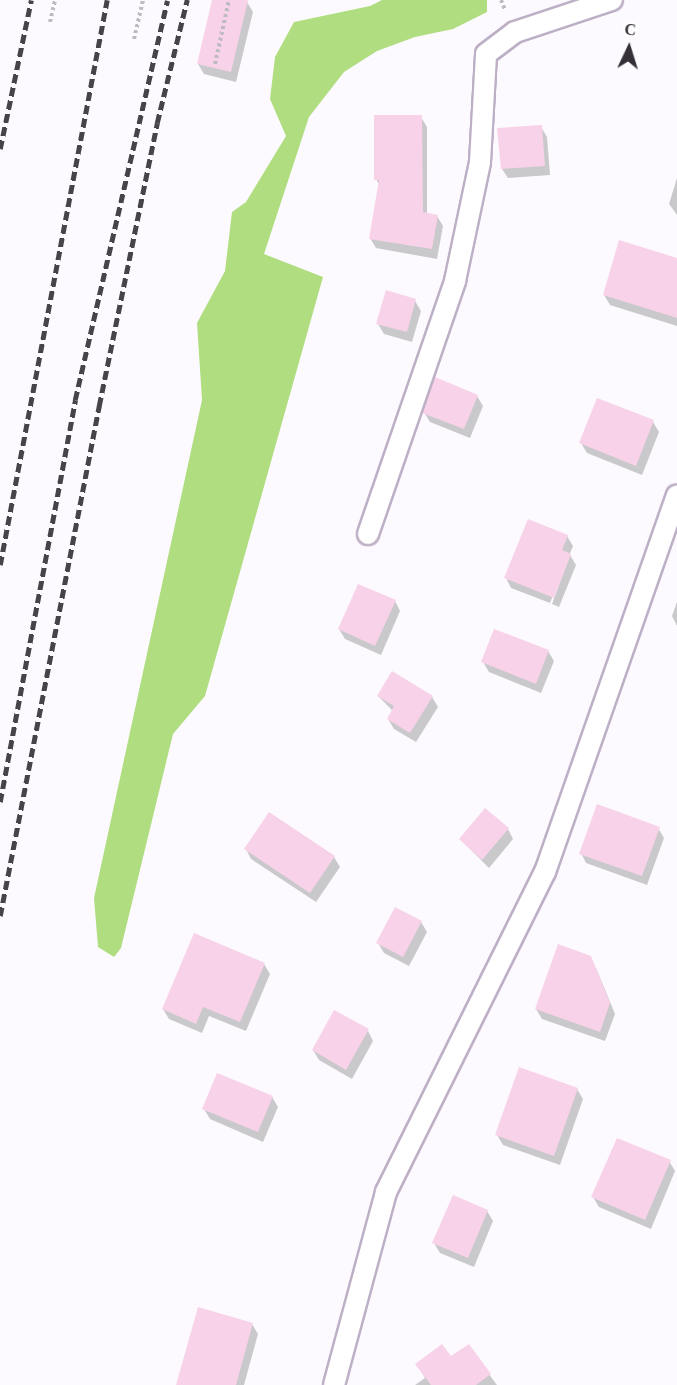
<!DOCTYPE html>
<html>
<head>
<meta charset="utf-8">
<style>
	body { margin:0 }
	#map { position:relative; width:677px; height:1385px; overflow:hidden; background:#fcfafe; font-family:"Crimson Pro",serif }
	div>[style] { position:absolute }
	.forest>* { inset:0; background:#b1dd81 }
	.shadow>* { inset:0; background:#0003 }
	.building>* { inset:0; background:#f8d2e8 }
	.path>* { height:4px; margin-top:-2px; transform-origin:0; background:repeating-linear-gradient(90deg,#bebbc0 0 3px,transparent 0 6px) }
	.roads { filter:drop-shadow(2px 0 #bdb0c6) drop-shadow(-2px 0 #bdb0c6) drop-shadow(0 2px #bdb0c6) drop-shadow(0 -2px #bdb0c6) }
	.service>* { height:20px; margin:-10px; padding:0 10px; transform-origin:10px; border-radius:10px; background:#fff }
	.rail>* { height:4.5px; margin-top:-2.25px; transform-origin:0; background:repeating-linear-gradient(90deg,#47434b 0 9px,transparent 0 13.5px) }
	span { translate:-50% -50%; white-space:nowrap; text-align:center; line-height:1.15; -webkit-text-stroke:5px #fff; paint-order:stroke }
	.north { position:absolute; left:599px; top:18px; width:60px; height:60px; -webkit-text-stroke:4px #fff; paint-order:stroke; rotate:4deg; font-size:16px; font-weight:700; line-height:24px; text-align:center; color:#332e37 }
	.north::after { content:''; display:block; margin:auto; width:21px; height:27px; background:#332e37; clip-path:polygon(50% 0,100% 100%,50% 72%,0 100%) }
</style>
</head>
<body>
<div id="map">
	<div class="forest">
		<div style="clip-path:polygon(382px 0,487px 0,487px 12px,453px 29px,415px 37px,377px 51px,344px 72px,309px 117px,264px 254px,323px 277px,205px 696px,173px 734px,121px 948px,114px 957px,98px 947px,94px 898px,202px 400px,197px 323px,225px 271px,232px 212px,246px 202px,286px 136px,270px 99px,275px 57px,294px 22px,370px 6px)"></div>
	</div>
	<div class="shadow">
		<div style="clip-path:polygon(213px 0,247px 2px,253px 12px,236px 82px,204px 74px,198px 64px)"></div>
		<div style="clip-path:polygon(421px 117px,427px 127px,427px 214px,437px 216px,443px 226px,437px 259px,376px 248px,370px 238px,380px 186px,376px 179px)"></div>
		<div style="clip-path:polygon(541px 127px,547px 137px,550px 175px,508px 178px,502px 169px)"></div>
		<div style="clip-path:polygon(677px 178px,677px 215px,669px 204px)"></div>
		<div style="clip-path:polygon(677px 259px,677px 326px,610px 305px,604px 295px)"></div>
		<div style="clip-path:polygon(415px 301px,421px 311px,412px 342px,384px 334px,378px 324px)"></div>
		<div style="clip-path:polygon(477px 396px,483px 406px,470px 438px,430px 422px,424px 412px)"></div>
		<div style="clip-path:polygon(653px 422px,659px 432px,642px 475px,587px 453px,581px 443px)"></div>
		<div style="clip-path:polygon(567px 536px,573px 546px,550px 603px,511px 588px,506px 578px)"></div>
		<div style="clip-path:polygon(570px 555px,576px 565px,559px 607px,552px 604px)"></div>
		<div style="clip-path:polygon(395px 601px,400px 611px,381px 655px,345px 639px,339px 629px)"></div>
		<div style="clip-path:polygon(677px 602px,677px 626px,672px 616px)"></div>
		<div style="clip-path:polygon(548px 651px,554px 661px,541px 693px,489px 672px,483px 662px)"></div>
		<div style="clip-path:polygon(378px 696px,432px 697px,438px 707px,416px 742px,394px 729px,388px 719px,393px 711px)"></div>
		<div style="clip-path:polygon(658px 828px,664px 838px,647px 885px,586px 863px,581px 853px)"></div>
		<div style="clip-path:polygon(508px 829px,513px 839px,489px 868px,460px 839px)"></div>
		<div style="clip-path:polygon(246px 849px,334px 857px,340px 867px,316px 902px,251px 859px)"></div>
		<div style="clip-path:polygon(421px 922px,427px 932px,409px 966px,384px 953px,378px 943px)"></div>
		<div style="clip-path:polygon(264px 964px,270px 974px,246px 1031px,209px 1016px,202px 1033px,169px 1019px,163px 1009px)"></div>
		<div style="clip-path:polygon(596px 968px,615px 1014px,605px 1041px,542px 1019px,536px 1009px)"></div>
		<div style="clip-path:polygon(368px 1031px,373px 1041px,352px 1079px,319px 1060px,313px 1050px)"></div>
		<div style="clip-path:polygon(577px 1089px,583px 1099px,560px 1165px,503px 1145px,497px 1135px)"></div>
		<div style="clip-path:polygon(272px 1097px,278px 1107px,263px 1142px,210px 1119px,204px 1109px)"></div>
		<div style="clip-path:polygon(669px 1161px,675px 1171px,651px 1229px,599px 1207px,593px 1197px)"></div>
		<div style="clip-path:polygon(487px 1211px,493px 1221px,474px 1267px,440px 1253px,434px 1243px)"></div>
		<div style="clip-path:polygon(252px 1324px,258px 1334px,244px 1385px,178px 1385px)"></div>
		<div style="clip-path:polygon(468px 1346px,497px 1385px,415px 1385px,425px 1378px,417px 1364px,451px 1358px)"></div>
	</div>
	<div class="building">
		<div style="clip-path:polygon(212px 0,248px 0,231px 72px,197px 64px)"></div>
		<div style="clip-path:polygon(374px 115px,422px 115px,423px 212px,438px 215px,432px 249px,369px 239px,379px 180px,374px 180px)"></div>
		<div style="clip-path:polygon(542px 125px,545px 166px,501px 169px,497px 128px)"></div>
		<div style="clip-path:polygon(619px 240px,677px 258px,677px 318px,603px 295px)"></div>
		<div style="clip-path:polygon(386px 290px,416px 299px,407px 332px,376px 324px)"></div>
		<div style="clip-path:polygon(435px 377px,478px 395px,464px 429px,422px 413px)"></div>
		<div style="clip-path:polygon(597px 398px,654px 420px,636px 466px,579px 443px)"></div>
		<div style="clip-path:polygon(528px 519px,568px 535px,562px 550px,571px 554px,554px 598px,504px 578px)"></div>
		<div style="clip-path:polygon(358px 584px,396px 600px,375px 646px,338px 629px)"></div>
		<div style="clip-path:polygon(494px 629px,549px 650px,536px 684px,481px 662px)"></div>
		<div style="clip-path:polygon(392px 671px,433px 696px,410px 733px,387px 719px,394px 706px,377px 696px)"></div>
		<div style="clip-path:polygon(597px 804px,660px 827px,642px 876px,579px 854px)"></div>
		<div style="clip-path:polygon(485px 808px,509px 828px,482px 860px,459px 839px)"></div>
		<div style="clip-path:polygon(269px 812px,335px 856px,310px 893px,244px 849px)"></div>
		<div style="clip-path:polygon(395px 907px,422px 921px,403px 957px,376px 943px)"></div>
		<div style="clip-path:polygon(194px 933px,265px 963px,240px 1022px,203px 1007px,196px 1024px,162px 1009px)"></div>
		<div style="clip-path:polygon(558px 944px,591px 956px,610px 1003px,600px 1032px,535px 1009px)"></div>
		<div style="clip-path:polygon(334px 1010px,369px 1029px,346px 1070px,312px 1050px)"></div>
		<div style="clip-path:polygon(519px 1067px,578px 1088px,554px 1156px,495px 1135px)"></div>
		<div style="clip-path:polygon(217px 1073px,273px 1096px,258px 1132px,202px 1109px)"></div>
		<div style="clip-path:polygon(617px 1138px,671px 1160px,645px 1220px,591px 1197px)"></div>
		<div style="clip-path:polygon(453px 1195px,488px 1210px,468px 1258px,432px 1243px)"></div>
		<div style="clip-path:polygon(198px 1307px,253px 1323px,236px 1385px,176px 1385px)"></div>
		<div style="clip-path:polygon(442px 1344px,451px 1356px,469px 1344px,491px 1374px,476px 1385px,431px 1385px,415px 1364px)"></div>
	</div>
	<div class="path">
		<div style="left:501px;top:0;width:11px;rotate:68deg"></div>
		<div style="left:50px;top:22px;width:23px;rotate:-77deg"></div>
		<div style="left:134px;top:39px;width:40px;rotate:-77deg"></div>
		<div style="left:215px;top:64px;width:66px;rotate:-77.7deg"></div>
	</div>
	<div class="roads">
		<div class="service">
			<div style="left:368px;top:534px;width:268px;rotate:-71deg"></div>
			<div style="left:455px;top:281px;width:122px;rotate:-78.1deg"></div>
			<div style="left:480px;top:162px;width:108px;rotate:-86.8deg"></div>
			<div style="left:486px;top:54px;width:36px;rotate:-37deg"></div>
			<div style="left:515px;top:32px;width:102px;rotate:-18.3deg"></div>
			<div style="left:334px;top:1385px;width:200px;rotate:-74.9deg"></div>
			<div style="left:386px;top:1192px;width:357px;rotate:-63.6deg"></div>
			<div style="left:545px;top:872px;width:399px;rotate:-70.7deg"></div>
		</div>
	</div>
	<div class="rail">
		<div style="left:0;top:149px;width:152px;rotate:-78.2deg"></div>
		<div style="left:0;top:565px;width:575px;rotate:-79.28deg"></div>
		<div style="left:0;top:802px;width:409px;rotate:-79.4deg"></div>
		<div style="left:75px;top:400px;width:410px;rotate:-77deg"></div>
		<div style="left:0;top:916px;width:520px;rotate:-79.01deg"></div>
		<div style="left:99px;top:406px;width:289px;rotate:-78.4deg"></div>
		<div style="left:157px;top:123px;width:127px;rotate:-76.3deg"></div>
	</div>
	<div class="north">С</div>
</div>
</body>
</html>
